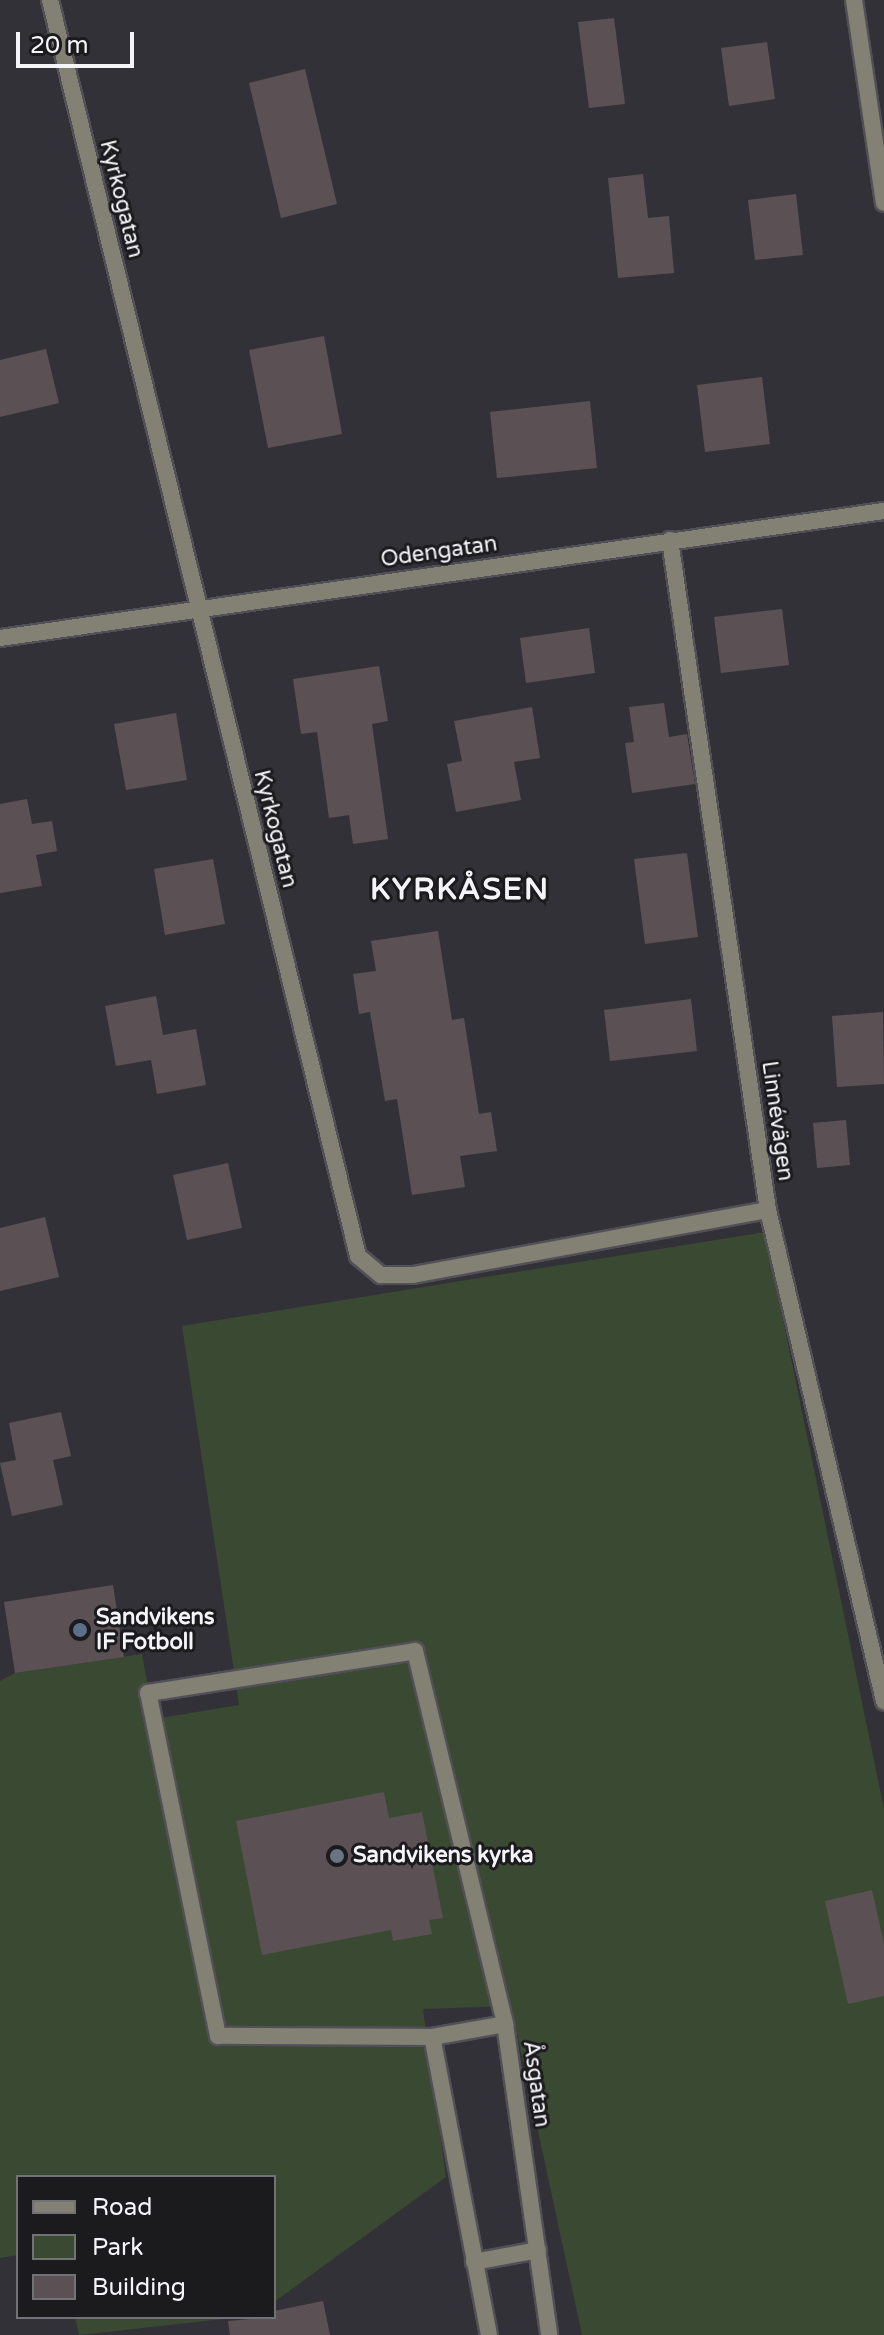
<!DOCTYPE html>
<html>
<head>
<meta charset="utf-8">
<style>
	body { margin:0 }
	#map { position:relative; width:884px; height:2335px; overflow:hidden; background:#333138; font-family:"Varela Round",sans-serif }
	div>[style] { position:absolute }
	.green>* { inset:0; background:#3a4932 }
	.building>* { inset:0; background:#5b5154 }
	.roads { filter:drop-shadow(2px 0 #525057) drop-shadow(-2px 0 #525057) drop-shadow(0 2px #525057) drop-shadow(0 -2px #525057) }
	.service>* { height:16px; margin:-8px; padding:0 8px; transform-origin:8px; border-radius:8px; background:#828174 }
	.minor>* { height:16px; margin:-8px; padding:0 8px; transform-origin:8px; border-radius:8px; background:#828174 }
	.dots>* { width:22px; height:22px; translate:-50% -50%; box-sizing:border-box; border:4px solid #1b1a1d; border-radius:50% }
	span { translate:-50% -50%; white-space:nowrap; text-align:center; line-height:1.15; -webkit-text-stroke:6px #1b1a1d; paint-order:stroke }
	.street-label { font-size:22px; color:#f5f4f9 }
	.poi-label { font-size:22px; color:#f5f4f9; font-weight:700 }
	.left { translate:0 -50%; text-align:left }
	.district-label { font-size:30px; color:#f5f4f9; font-weight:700; letter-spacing:2px }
	.legend { position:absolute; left:16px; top:2175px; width:260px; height:144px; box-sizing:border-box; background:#1b1a1d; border:2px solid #727175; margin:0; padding:10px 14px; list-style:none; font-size:24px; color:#f5f4f9 }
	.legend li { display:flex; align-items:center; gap:16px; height:40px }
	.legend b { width:40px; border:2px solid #727175 }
	.scale { position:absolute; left:16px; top:32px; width:118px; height:36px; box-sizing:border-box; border:4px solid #f5f4f9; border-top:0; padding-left:10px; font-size:24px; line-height:28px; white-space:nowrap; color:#f5f4f9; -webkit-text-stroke:6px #1b1a1d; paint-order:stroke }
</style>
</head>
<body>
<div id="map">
	<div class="green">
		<div style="clip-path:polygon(765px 1232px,884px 1809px,884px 2335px,582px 2335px,511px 2006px,423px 2009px,446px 2177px,274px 2302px,274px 2177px,18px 2177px,18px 2255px,0 2258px,0 1681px,15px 1673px,142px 1654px,154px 1719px,239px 1705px,182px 1326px)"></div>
		<div style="clip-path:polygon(75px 2317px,242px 2317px,79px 2335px)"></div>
	</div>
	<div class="building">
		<div style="clip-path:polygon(614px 18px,625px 104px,589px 108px,578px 22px)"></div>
		<div style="clip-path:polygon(767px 42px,775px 99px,729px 106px,721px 48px)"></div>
		<div style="clip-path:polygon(305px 69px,337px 204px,281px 218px,249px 83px)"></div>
		<div style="clip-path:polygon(643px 174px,648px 218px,669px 216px,674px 273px,618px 278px,608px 178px)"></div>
		<div style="clip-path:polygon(796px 194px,803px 255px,755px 260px,748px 200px)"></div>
		<div style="clip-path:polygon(324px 336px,342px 434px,268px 448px,249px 350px)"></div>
		<div style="clip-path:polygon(46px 349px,59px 403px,0 417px,0 360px)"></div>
		<div style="clip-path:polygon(762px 377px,770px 444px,705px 452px,697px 385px)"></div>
		<div style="clip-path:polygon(590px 401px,597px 468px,497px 478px,490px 412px)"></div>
		<div style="clip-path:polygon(782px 609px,789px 665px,721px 673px,714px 617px)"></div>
		<div style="clip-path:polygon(589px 628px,595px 673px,526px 683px,520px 638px)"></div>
		<div style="clip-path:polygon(379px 666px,388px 721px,372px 724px,388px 839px,353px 844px,349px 815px,329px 818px,317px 732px,301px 734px,293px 679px)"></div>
		<div style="clip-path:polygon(664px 703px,669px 737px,687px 734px,695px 784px,632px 793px,625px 743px,634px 742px,629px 707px)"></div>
		<div style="clip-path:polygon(532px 707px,540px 758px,514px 762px,521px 800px,456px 812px,447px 764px,462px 761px,454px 721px)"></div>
		<div style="clip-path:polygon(176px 713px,187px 780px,126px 790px,114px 724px)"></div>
		<div style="clip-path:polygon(27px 799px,32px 824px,52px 821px,57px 851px,36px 855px,42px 886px,0 893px,0 804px)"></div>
		<div style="clip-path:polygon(687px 853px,698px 937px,645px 944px,634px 859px)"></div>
		<div style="clip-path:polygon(213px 859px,225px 924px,165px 935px,154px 869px)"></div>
		<div style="clip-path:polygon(438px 931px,452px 1020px,464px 1018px,479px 1114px,491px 1112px,497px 1151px,460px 1156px,465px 1187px,412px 1195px,397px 1099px,385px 1101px,370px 1012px,359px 1014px,353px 974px,376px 971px,371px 941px)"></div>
		<div style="clip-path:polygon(156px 996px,163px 1035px,196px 1029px,206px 1085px,157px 1094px,151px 1060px,116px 1066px,105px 1006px)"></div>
		<div style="clip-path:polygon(691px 999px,697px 1051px,610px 1061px,604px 1010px)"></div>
		<div style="clip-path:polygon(883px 1012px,884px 1084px,837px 1087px,832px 1016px)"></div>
		<div style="clip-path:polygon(846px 1120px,850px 1165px,817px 1168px,813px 1123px)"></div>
		<div style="clip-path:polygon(228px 1163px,242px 1228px,187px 1240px,173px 1175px)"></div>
		<div style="clip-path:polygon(45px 1217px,59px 1277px,0 1291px,0 1228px)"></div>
		<div style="clip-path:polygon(61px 1412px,71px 1456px,53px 1460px,63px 1505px,12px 1516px,0 1463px,16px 1460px,9px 1423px)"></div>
		<div style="clip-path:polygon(113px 1585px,124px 1657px,15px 1673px,4px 1602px)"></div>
		<div style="clip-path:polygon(384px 1792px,389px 1818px,422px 1812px,443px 1918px,429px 1920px,432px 1934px,393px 1941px,391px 1930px,262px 1955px,236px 1821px)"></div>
		<div style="clip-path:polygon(872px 1890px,884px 1944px,884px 1996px,848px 2004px,825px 1901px)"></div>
		<div style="clip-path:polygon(323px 2301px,330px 2335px,230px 2335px,228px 2321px,274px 2317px,274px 2311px)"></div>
	</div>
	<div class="roads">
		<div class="service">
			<div style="left:432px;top:2037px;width:214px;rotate:-179.7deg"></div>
			<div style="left:218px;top:2036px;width:350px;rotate:-101.5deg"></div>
			<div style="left:148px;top:1693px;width:270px;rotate:-8.9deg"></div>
			<div style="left:415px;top:1651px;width:384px;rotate:76.4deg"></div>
		</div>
		<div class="minor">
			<div style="left:50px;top:0;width:1293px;rotate:76.22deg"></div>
			<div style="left:358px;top:1256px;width:30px;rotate:40deg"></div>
			<div style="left:381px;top:1275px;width:32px"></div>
			<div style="left:413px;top:1275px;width:361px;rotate:-10.4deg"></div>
			<div style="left:854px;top:0;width:205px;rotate:81.6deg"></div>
			<div style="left:670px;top:540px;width:677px;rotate:81.68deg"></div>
			<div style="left:768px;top:1210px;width:505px;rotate:76.71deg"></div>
			<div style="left:0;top:638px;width:893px;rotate:-8.18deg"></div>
			<div style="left:474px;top:2262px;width:65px;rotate:-10.6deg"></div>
			<div style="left:489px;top:2335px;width:303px;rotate:-100.8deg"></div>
			<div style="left:432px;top:2037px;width:74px;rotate:-10.1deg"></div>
			<div style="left:505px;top:2024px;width:314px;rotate:81.9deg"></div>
		</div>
	</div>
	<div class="dots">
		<div style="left:80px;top:1630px;background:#5c6f8a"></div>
		<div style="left:337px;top:1856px;background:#6b7280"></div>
	</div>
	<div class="street-label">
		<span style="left:121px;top:199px;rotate:76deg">Kyrkogatan</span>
		<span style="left:439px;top:552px;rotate:-8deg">Odengatan</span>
		<span style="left:275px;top:829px;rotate:76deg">Kyrkogatan</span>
		<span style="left:777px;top:1121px;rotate:82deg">Linnévägen</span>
		<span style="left:536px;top:2084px;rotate:82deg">Åsgatan</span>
	</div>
	<div class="poi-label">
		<span class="left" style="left:96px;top:1630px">Sandvikens<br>IF Fotboll</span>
		<span class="left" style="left:353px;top:1856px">Sandvikens kyrka</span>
	</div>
	<div class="district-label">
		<span style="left:460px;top:890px">KYRKÅSEN</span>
	</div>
	<ul class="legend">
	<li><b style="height:10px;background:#828174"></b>Road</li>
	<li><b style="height:22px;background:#3a4932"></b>Park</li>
	<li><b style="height:22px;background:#5b5154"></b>Building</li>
	</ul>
	<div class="scale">20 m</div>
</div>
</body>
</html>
